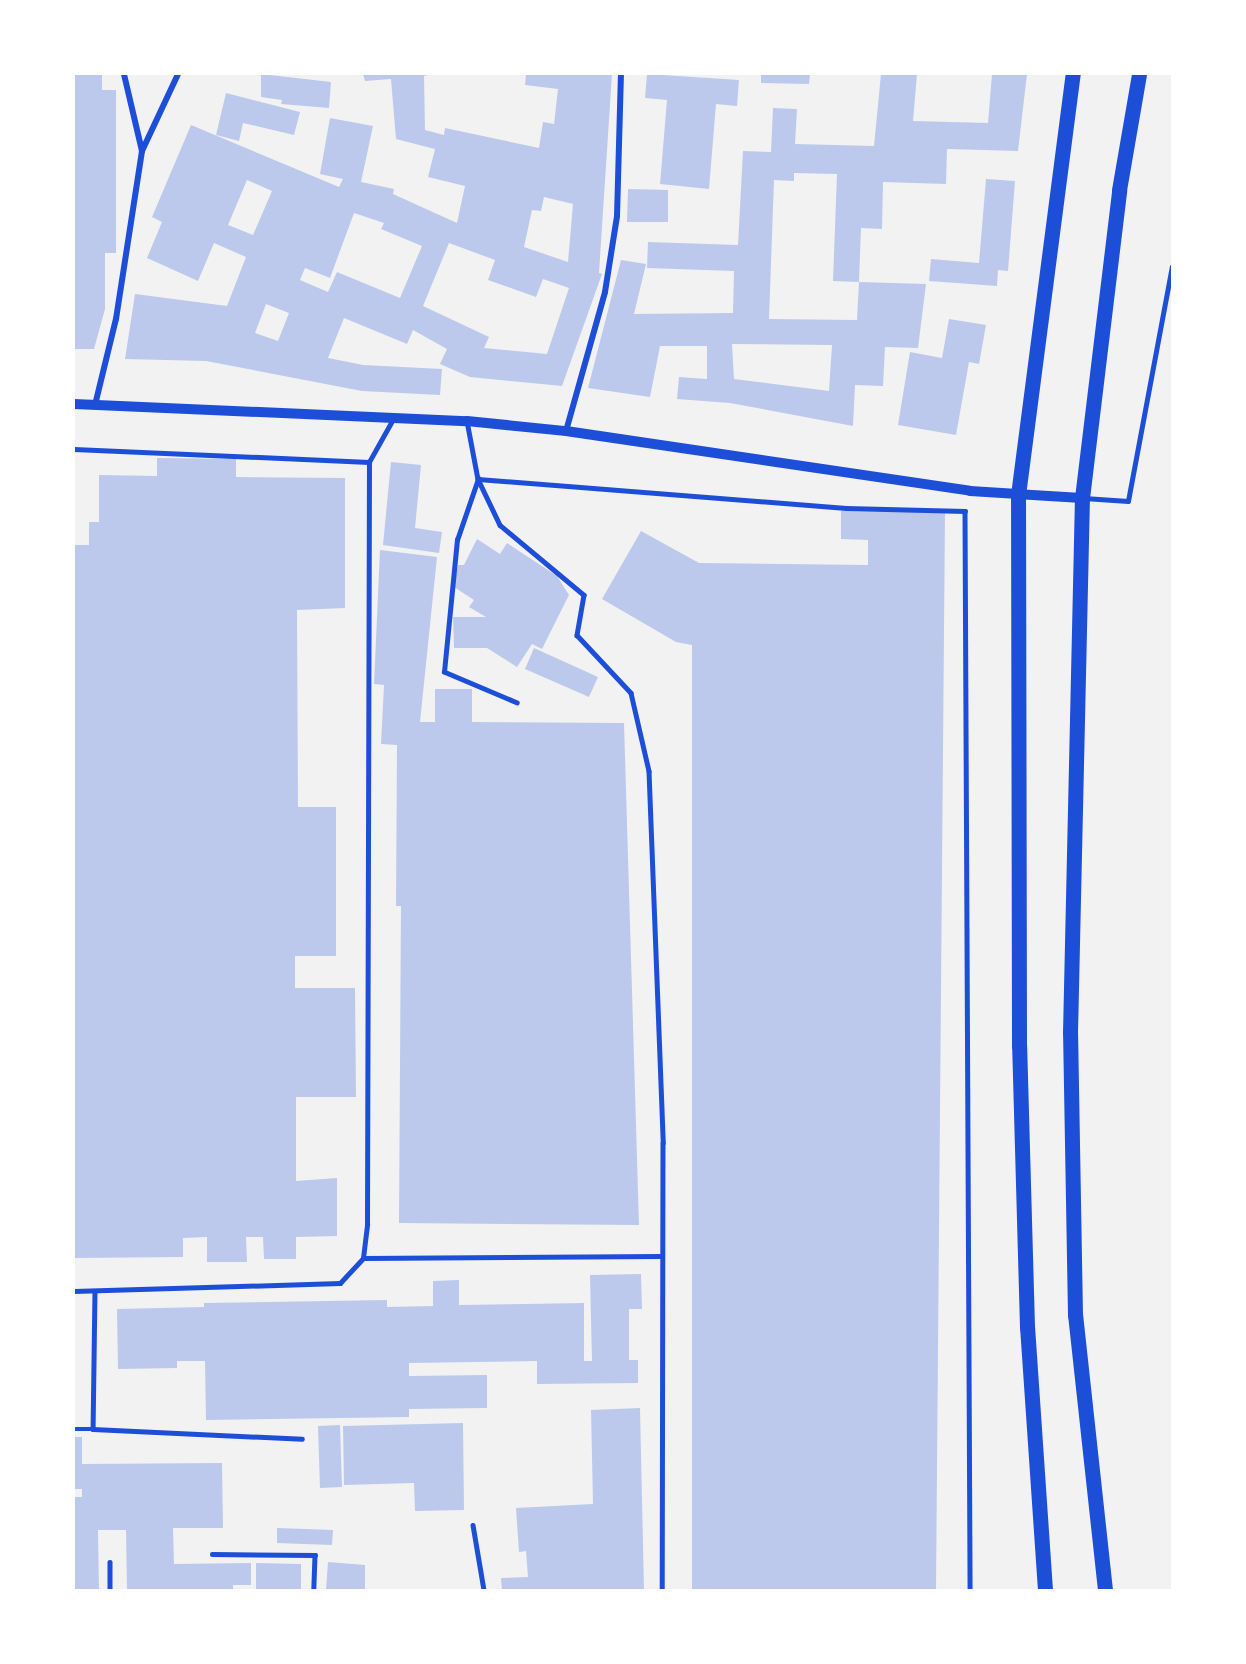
<!DOCTYPE html>
<html>
<head>
<meta charset="utf-8">
<style>
	body { margin:0 }
	#map { position:relative; width:1246px; height:1664px; overflow:hidden; background:#f2f2f2; font-family:Mulish,sans-serif }
	div>[style] { position:absolute }
	.building>* { inset:0; background:#bdc9ec }
	.service>* { height:4.5px; margin:-2.25px; padding:0 2.25px; transform-origin:2.25px; border-radius:2.25px; background:#1d4ed8 }
	.minor>* { height:6px; margin:-3px; padding:0 3px; transform-origin:3px; border-radius:3px; background:#1d4ed8 }
	.tertiary>* { height:10px; margin:-5px; padding:0 5px; transform-origin:5px; border-radius:5px; background:#1d4ed8 }
	.primary>* { height:15px; margin:-7.5px; padding:0 7.5px; transform-origin:7.5px; border-radius:7.5px; background:#1d4ed8 }
	span { translate:-50% -50%; white-space:nowrap; text-align:center; line-height:1.15; -webkit-text-stroke:6px #fff; paint-order:stroke }
	.frame { position:absolute; inset:0; border:75px solid #fff; pointer-events:none }
</style>
</head>
<body>
<div id="map">
	<div class="building">
		<div style="clip-path:polygon(74px 74px,102px 74px,102px 90px,116px 90px,116px 253px,105px 253px,105px 309px,94px 349px,74px 349px)"></div>
		<div style="clip-path:polygon(261px 74px,331px 82px,329px 108px,281px 104px,282px 100px,261px 97px)"></div>
		<div style="clip-path:polygon(evenodd,363px 74px,431px 74px,424px 76px,425px 130px,444px 135px,445px 128px,539px 148px,543px 122px,554px 124px,558px 89px,525px 85px,526px 74px,612px 74px,599px 273px,602px 274px,562px 386px,470px 377px,440px 364px,447px 349px,413px 330px,407px 344px,344px 318px,328px 358px,363px 365px,442px 369px,440px 395px,362px 391px,206px 361px,125px 359px,135px 294px,227px 306px,246px 257px,214px 243px,198px 281px,147px 258px,162px 222px,152px 217px,191px 125px,339px 187px,343px 179px,320px 174px,330px 118px,373px 126px,361px 182px,394px 189px,393px 194px,457px 223px,465px 186px,428px 177px,435px 149px,396px 139px,391px 79px,365px 81px,363px 74px,247px 180px,272px 191px,253px 235px,228px 225px,247px 180px,363px 74px,544px 197px,573px 204px,568px 262px,524px 247px,532px 210px,541px 211px,544px 197px,363px 74px,354px 213px,384px 223px,381px 229px,422px 246px,400px 298px,337px 272px,328px 292px,300px 280px,305px 268px,330px 278px,354px 213px,363px 74px,449px 243px,495px 260px,488px 280px,536px 297px,543px 279px,569px 288px,547px 354px,484px 348px,489px 337px,423px 306px,449px 243px,363px 74px,266px 304px,289px 313px,278px 341px,255px 333px,266px 304px)"></div>
		<div style="clip-path:polygon(647px 74px,739px 80px,737px 106px,716px 104px,709px 189px,660px 184px,667px 100px,645px 98px)"></div>
		<div style="clip-path:polygon(761px 74px,810px 74px,809px 84px,761px 83px)"></div>
		<div style="clip-path:polygon(evenodd,881px 74px,917px 74px,913px 121px,988px 123px,992px 74px,1027px 74px,1018px 151px,947px 149px,946px 184px,883px 182px,882px 229px,861px 228px,859px 282px,833px 281px,837px 174px,794px 173px,794px 181px,774px 180px,769px 319px,857px 320px,859px 282px,926px 284px,918px 348px,885px 347px,883px 386px,855px 385px,853px 426px,730px 403px,677px 399px,679px 377px,707px 379px,707px 346px,660px 346px,650px 397px,588px 388px,621px 260px,646px 264px,634px 314px,733px 313px,734px 271px,647px 268px,648px 242px,738px 245px,743px 151px,771px 152px,773px 108px,797px 109px,795px 144px,874px 146px,881px 74px,732px 344px,832px 345px,829px 391px,734px 379px,732px 344px)"></div>
		<div style="clip-path:polygon(226px 93px,300px 112px,294px 135px,243px 123px,239px 141px,216px 135px)"></div>
		<div style="clip-path:polygon(986px 179px,1015px 181px,1008px 271px,998px 270px,997px 286px,929px 281px,931px 259px,979px 263px)"></div>
		<div style="clip-path:polygon(628px 189px,668px 190px,668px 222px,627px 222px)"></div>
		<div style="clip-path:polygon(949px 319px,986px 325px,979px 364px,969px 362px,956px 435px,898px 425px,910px 352px,942px 358px)"></div>
		<div style="clip-path:polygon(157px 458px,236px 459px,236px 477px,345px 478px,345px 608px,297px 610px,298px 807px,336px 807px,336px 956px,295px 956px,295px 988px,355px 988px,356px 1097px,296px 1097px,296px 1181px,337px 1178px,337px 1236px,296px 1237px,296px 1259px,264px 1259px,263px 1237px,246px 1237px,247px 1262px,207px 1262px,207px 1237px,183px 1238px,183px 1257px,74px 1258px,74px 545px,89px 545px,89px 522px,99px 522px,99px 475px,157px 476px)"></div>
		<div style="clip-path:polygon(391px 462px,421px 465px,415px 528px,442px 532px,439px 553px,383px 545px)"></div>
		<div style="clip-path:polygon(841px 511px,945px 512px,936px 1590px,692px 1590px,692px 645px,676px 642px,602px 599px,641px 531px,699px 563px,868px 565px,868px 540px,841px 539px)"></div>
		<div style="clip-path:polygon(477px 539px,500px 554px,507px 543px,557px 576px,569px 595px,542px 649px,532px 644px,517px 667px,487px 648px,454px 648px,453px 617px,486px 617px,469px 607px,474px 600px,454px 587px,458px 565px,464px 565px)"></div>
		<div style="clip-path:polygon(380px 550px,437px 557px,420px 722px,435px 722px,435px 689px,472px 689px,472px 722px,624px 723px,639px 1225px,399px 1223px,401px 906px,396px 906px,397px 745px,381px 744px,384px 685px,374px 684px)"></div>
		<div style="clip-path:polygon(534px 648px,598px 677px,589px 697px,525px 669px)"></div>
		<div style="clip-path:polygon(641px 1274px,642px 1309px,629px 1309px,629px 1360px,638px 1360px,638px 1383px,537px 1384px,537px 1361px,409px 1363px,409px 1376px,487px 1375px,487px 1408px,409px 1409px,409px 1417px,206px 1420px,205px 1361px,177px 1361px,177px 1368px,118px 1369px,117px 1309px,204px 1307px,204px 1303px,387px 1300px,387px 1307px,433px 1306px,433px 1281px,459px 1280px,459px 1305px,584px 1303px,584px 1361px,592px 1361px,590px 1275px)"></div>
		<div style="clip-path:polygon(640px 1408px,644px 1590px,502px 1590px,501px 1578px,528px 1577px,526px 1551px,519px 1552px,516px 1508px,593px 1504px,591px 1410px)"></div>
		<div style="clip-path:polygon(463px 1423px,464px 1510px,415px 1511px,414px 1483px,344px 1485px,343px 1426px)"></div>
		<div style="clip-path:polygon(340px 1425px,342px 1487px,320px 1488px,318px 1426px)"></div>
		<div style="clip-path:polygon(74px 1437px,82px 1437px,82px 1464px,222px 1463px,223px 1528px,173px 1528px,174px 1564px,251px 1563px,251px 1585px,233px 1585px,233px 1590px,127px 1590px,126px 1530px,98px 1530px,99px 1590px,74px 1590px,74px 1497px,82px 1497px,82px 1489px,74px 1489px)"></div>
		<div style="clip-path:polygon(277px 1528px,333px 1530px,332px 1545px,277px 1543px)"></div>
		<div style="clip-path:polygon(328px 1562px,365px 1565px,365px 1590px,326px 1590px)"></div>
		<div style="clip-path:polygon(256px 1563px,301px 1564px,301px 1590px,256px 1590px)"></div>
	</div>
	<div class="service">
		<div style="left:467px;top:421px;width:59px;rotate:79.3deg"></div>
		<div style="left:478px;top:479px;width:51px;rotate:64.4deg"></div>
		<div style="left:500px;top:525px;width:109px;rotate:39.8deg"></div>
		<div style="left:584px;top:595px;width:41px;rotate:99.9deg"></div>
		<div style="left:577px;top:635px;width:79px;rotate:47deg"></div>
		<div style="left:631px;top:693px;width:80px;rotate:77deg"></div>
		<div style="left:649px;top:771px;width:372px;rotate:87.8deg"></div>
		<div style="left:663px;top:1143px;width:447px;rotate:90.1deg"></div>
		<div style="left:74px;top:449px;width:295px;rotate:2.5deg"></div>
		<div style="left:369px;top:462px;width:49px;rotate:-60.8deg"></div>
		<div style="left:1084px;top:498px;width:44px;rotate:3.9deg"></div>
		<div style="left:1128px;top:501px;width:238px;rotate:-79.4deg"></div>
		<div style="left:517px;top:703px;width:79px;rotate:-157deg"></div>
		<div style="left:444px;top:672px;width:133px;rotate:-84.4deg"></div>
		<div style="left:457px;top:540px;width:65px;rotate:-71deg"></div>
		<div style="left:478px;top:479px;width:369px;rotate:4.5deg"></div>
		<div style="left:846px;top:508px;width:119px;rotate:1.4deg"></div>
		<div style="left:965px;top:511px;width:1079px;rotate:89.73deg"></div>
		<div style="left:363px;top:1258px;width:298px;rotate:-0.4deg"></div>
		<div style="left:74px;top:1291px;width:266px;rotate:-1.7deg"></div>
		<div style="left:340px;top:1283px;width:34px;rotate:-47deg"></div>
		<div style="left:363px;top:1258px;width:34px;rotate:-83deg"></div>
		<div style="left:367px;top:1224px;width:762px;rotate:-89.85deg"></div>
		<div style="left:95px;top:1291px;width:138px;rotate:90.8deg"></div>
		<div style="left:93px;top:1429px;width:209px;rotate:2.7deg"></div>
		<div style="left:74px;top:1429px;width:19px"></div>
		<div style="left:473px;top:1525px;width:66px;rotate:80.4deg"></div>
		<div style="left:212px;top:1554px;width:103px;rotate:0.6deg"></div>
		<div style="left:315px;top:1555px;width:35px;rotate:92deg"></div>
		<div style="left:110px;top:1562px;width:28px;rotate:90deg"></div>
	</div>
	<div class="minor">
		<div style="left:142px;top:151px;width:85px;rotate:-64.9deg"></div>
		<div style="left:95px;top:405px;width:89px;rotate:-76.3deg"></div>
		<div style="left:116px;top:319px;width:170px;rotate:-81.2deg"></div>
		<div style="left:142px;top:151px;width:79px;rotate:-103.2deg"></div>
		<div style="left:566px;top:431px;width:144px;rotate:-74.3deg"></div>
		<div style="left:605px;top:292px;width:77px;rotate:-81deg"></div>
		<div style="left:617px;top:216px;width:142px;rotate:-88.4deg"></div>
	</div>
	<div class="tertiary">
		<div style="left:74px;top:404px;width:393px;rotate:2.5deg"></div>
		<div style="left:467px;top:421px;width:100px;rotate:5.8deg"></div>
		<div style="left:566px;top:431px;width:408px;rotate:8.4deg"></div>
		<div style="left:970px;top:491px;width:112px;rotate:3.6deg"></div>
	</div>
	<div class="primary">
		<div style="left:1045px;top:1590px;width:264px;rotate:-93.9deg"></div>
		<div style="left:1027px;top:1327px;width:281px;rotate:-91.6deg"></div>
		<div style="left:1019px;top:1046px;width:551px;rotate:-90.1deg"></div>
		<div style="left:1018px;top:495px;width:425px;rotate:-82.6deg"></div>
		<div style="left:1105px;top:1590px;width:277px;rotate:-96.2deg"></div>
		<div style="left:1075px;top:1315px;width:282px;rotate:-91deg"></div>
		<div style="left:1070px;top:1033px;width:535px;rotate:-88.72deg"></div>
		<div style="left:1082px;top:498px;width:310px;rotate:-83.1deg"></div>
		<div style="left:1119px;top:190px;width:118px;rotate:-80.2deg"></div>
	</div>
	<div class="frame"></div>
</div>
</body>
</html>
